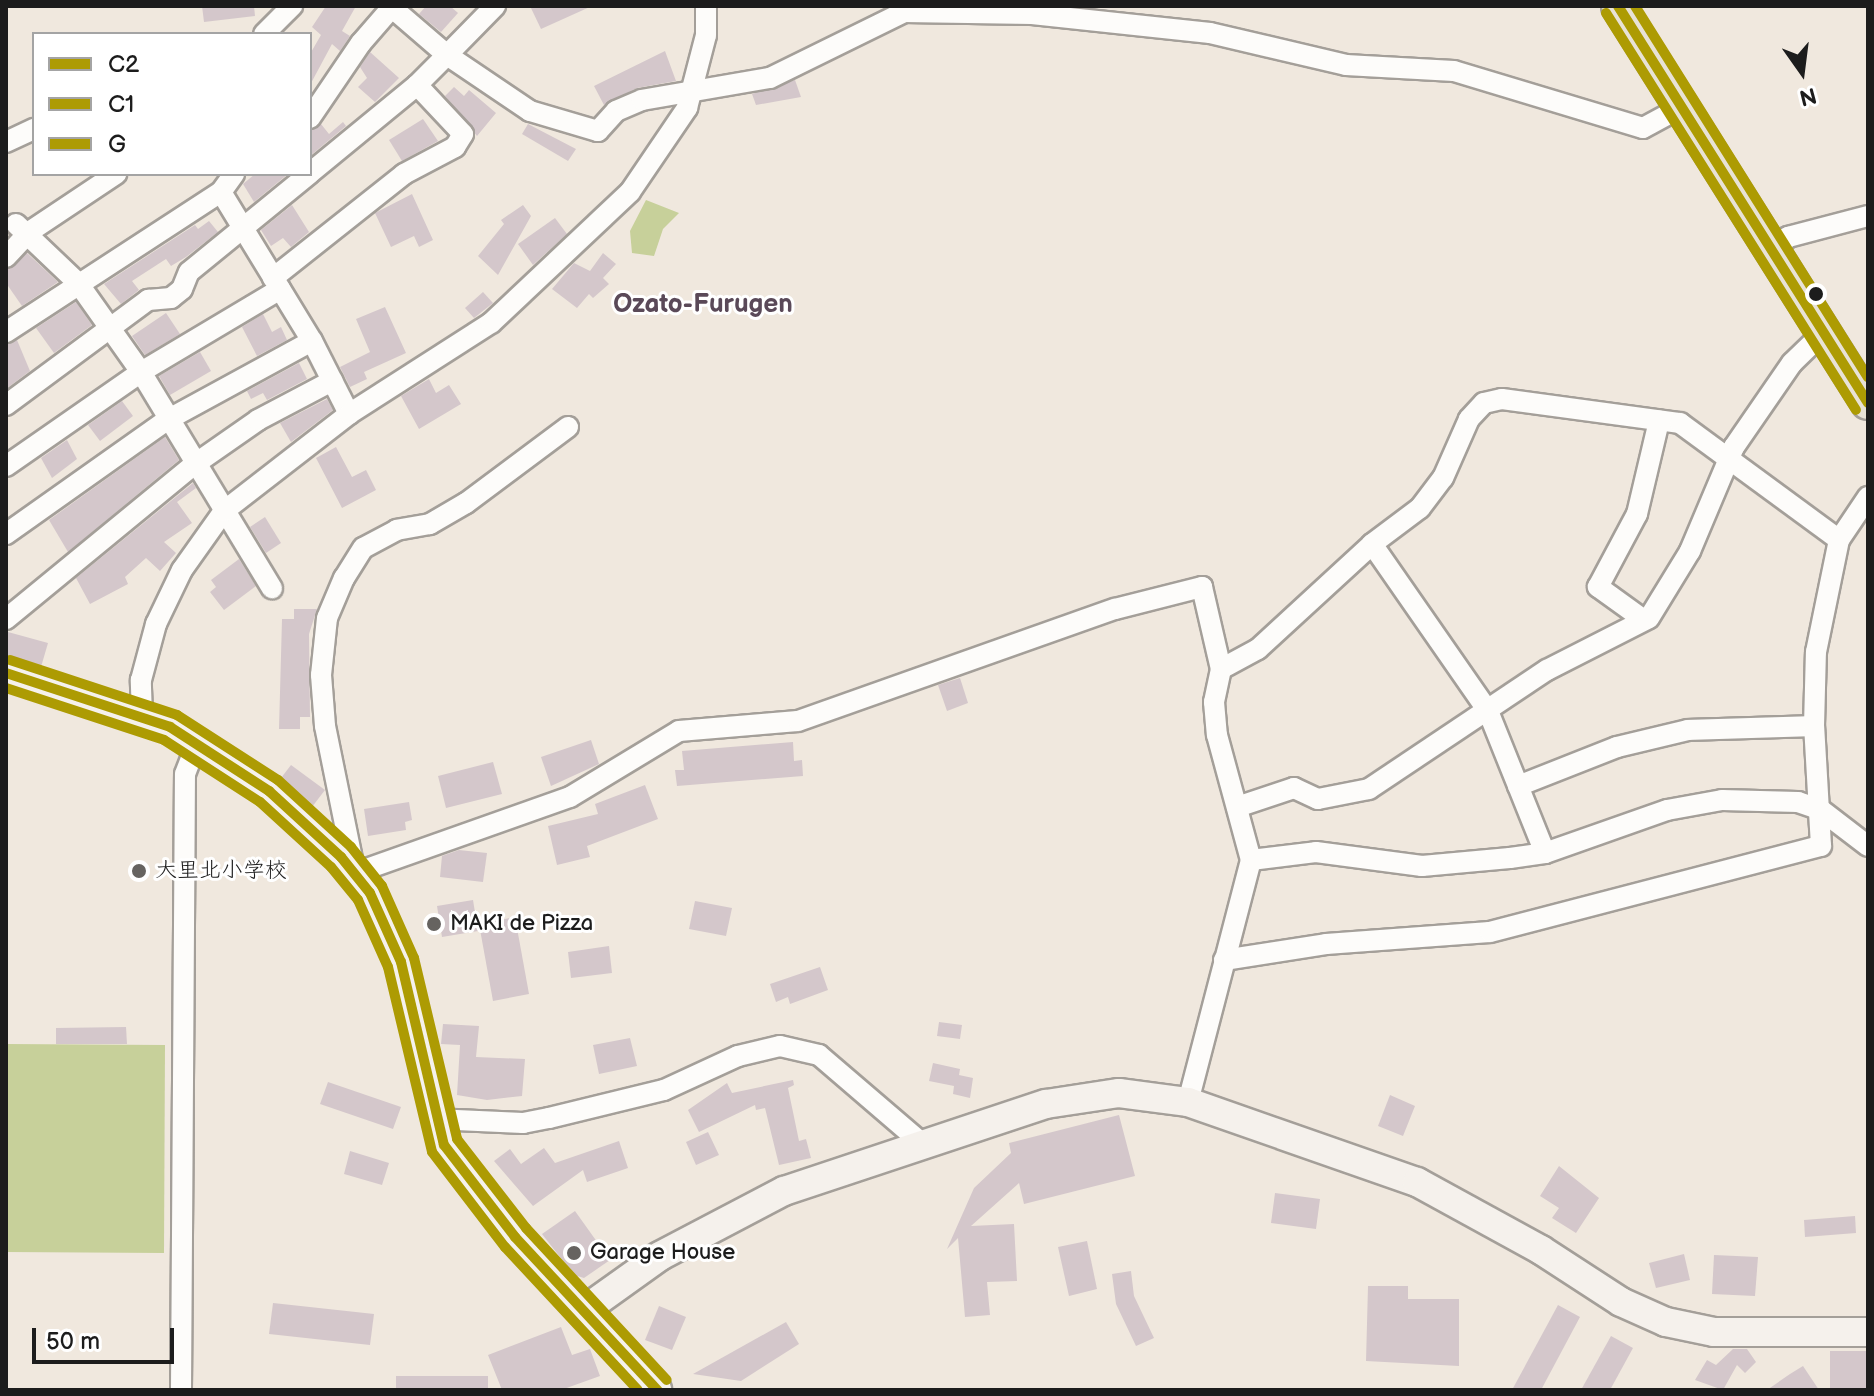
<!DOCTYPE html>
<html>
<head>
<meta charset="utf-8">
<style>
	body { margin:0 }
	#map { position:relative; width:1874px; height:1396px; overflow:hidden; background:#f0e8de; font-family:"Balsamiq Sans","Klee One",sans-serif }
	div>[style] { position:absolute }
	.green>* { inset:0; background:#c7d09a }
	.building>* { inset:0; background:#d4c7cb }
	.roads { filter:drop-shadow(2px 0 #a49f99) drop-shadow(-2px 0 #a49f99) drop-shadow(0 2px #a49f99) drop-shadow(0 -2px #a49f99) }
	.street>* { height:20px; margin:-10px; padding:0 10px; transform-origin:10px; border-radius:10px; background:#fdfcfa }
	.secondary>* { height:28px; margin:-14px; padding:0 14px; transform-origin:14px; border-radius:14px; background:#f5f1ec }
	.primary>* { height:32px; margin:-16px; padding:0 16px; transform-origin:16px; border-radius:16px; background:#e8e2d6 }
	.bus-1>* { height:10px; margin:-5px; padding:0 5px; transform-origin:5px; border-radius:5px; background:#ad9b03 }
	.bus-2>* { height:10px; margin:-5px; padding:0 5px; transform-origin:5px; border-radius:5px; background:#ad9b03 }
	.bus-3>* { height:10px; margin:-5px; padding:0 5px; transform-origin:5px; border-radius:5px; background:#ad9b03 }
	.dots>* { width:22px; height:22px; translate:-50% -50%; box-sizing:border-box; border:4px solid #fff; border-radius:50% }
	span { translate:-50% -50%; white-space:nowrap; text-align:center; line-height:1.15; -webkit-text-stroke:6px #fff; paint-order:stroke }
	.poi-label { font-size:22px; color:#1c1c1c }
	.left { translate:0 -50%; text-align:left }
	.quarter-label { font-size:26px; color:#5a4958; font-weight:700 }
	.frame { position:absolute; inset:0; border:8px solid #1c1c1c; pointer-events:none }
	.legend { position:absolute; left:32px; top:32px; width:280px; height:144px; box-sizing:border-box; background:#fff; border:2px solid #a4a4a4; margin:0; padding:10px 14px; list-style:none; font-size:24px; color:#1c1c1c }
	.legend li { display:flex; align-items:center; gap:16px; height:40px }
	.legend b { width:40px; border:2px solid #a4a4a4 }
	.north { position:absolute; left:1762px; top:32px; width:80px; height:80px; -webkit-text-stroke:6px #fff; paint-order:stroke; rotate:166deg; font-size:22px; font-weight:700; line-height:32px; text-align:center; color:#1c1c1c }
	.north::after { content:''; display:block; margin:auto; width:28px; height:36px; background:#1c1c1c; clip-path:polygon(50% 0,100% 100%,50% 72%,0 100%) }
	.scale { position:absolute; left:32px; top:1328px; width:142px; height:36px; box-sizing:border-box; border:4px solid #1c1c1c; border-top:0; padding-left:10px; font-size:24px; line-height:28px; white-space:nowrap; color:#1c1c1c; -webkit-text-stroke:6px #fff; paint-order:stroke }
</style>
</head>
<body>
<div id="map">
	<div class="green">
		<div style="clip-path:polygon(646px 200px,679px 213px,663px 229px,654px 256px,632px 253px,630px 231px)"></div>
		<div style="clip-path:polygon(6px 1044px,165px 1045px,164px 1253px,6px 1252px)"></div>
	</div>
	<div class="building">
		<div style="clip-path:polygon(202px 6px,254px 6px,255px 16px,204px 22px)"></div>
		<div style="clip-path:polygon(326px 6px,356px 6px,342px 31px,350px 36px,340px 51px,332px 44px,310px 85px,310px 54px,321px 35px,312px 27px)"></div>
		<div style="clip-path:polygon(426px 6px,450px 6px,458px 13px,441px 32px,419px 14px)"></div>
		<div style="clip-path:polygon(530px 6px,592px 6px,541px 29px)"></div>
		<div style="clip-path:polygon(665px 51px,676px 81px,637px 88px,604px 105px,594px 86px)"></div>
		<div style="clip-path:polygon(370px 52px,399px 78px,375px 102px,358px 87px,367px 78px,360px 67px)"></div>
		<div style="clip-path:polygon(795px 80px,801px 97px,756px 105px,752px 94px)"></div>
		<div style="clip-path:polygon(454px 87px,464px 96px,469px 90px,496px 113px,477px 136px,445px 96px)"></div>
		<div style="clip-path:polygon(423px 119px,438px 141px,402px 161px,389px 140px)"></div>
		<div style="clip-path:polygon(343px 122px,346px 126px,310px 156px,310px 131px,321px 124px,329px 134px)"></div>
		<div style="clip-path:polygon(528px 124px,576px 149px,568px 161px,522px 134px)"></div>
		<div style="clip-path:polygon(255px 174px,288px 174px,254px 202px,243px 184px)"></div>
		<div style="clip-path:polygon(412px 194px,433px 240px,419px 247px,414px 236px,391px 247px,375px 213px)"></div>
		<div style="clip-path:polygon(292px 205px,309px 232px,291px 247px,283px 238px,271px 246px,261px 230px)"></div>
		<div style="clip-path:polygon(523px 205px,531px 216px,498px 275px,478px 256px,504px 224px,501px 220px)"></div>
		<div style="clip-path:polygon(555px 218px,567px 234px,533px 265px,518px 244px)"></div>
		<div style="clip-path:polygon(209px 221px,218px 232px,186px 257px,171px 266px,166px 259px,132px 281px,139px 290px,121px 304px,104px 284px,195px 225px,198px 229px)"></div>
		<div style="clip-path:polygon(27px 253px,58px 282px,22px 306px,6px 283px,6px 270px)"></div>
		<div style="clip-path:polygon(603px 253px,616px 264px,603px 278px,609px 284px,593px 298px,589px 294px,577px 308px,552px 289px,574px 263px,590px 271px)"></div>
		<div style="clip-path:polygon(483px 292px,493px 303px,474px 318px,465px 308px)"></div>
		<div style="clip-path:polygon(76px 302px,92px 325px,54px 353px,36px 328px)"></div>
		<div style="clip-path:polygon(385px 307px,406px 353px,364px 372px,367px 379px,350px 387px,340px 367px,370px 352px,356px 319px)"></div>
		<div style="clip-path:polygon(166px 313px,180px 334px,145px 355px,132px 336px)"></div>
		<div style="clip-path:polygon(263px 314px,272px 332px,281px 327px,287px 340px,257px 356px,242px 327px)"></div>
		<div style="clip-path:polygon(17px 340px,30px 371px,6px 389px,6px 345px)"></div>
		<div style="clip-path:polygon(200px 352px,211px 371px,170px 395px,159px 376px)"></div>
		<div style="clip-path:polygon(299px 363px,307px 379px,267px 400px,263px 393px,251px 399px,247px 391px)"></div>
		<div style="clip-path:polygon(429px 379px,436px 393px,449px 385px,461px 404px,419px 429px,401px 396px)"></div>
		<div style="clip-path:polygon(327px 399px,333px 410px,291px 442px,280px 423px)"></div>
		<div style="clip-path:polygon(122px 401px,133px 416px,100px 441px,88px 425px)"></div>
		<div style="clip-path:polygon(165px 437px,179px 460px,68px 552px,49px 520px)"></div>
		<div style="clip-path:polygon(67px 440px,77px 459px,52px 478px,41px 458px)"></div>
		<div style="clip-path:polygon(336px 447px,352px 477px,366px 470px,376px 490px,342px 508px,316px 458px)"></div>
		<div style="clip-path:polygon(193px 483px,196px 488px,177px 502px,192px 523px,164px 542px,176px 553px,160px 571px,146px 558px,125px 577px,128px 584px,90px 604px,76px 578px)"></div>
		<div style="clip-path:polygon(265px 517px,281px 543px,266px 553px,250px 527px)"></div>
		<div style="clip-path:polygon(239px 559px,256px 586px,224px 610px,210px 592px,216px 587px,211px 580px)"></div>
		<div style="clip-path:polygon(294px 609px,317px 609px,309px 634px,310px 717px,300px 717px,300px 729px,279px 729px,282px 619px,294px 619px)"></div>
		<div style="clip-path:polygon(8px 632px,48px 643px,41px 667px,6px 656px)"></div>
		<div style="clip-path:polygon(960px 678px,968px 703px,947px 711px,938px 685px)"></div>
		<div style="clip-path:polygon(591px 740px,599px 764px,551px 786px,541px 757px)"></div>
		<div style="clip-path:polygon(793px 742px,794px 761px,802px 760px,803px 776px,677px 786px,675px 770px,684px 770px,682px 751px)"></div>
		<div style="clip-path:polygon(493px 762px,502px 794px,446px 808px,438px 776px)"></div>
		<div style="clip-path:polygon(291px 765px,325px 790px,312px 807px,281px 778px)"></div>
		<div style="clip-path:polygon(645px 785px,658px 819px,587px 846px,590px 857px,557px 865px,548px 826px,598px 814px,595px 804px)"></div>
		<div style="clip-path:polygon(409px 802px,412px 820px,405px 822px,406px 830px,368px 836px,364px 809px)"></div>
		<div style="clip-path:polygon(459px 850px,487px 853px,483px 882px,440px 877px,442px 856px)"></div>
		<div style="clip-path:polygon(473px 900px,478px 931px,442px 937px,437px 906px)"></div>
		<div style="clip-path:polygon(695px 901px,732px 908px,726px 936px,689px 929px)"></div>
		<div style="clip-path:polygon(515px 917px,529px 994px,493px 1001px,479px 924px)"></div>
		<div style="clip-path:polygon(609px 946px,612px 973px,571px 978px,568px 952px)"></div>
		<div style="clip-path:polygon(820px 967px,828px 990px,790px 1004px,788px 997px,776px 1002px,770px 984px)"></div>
		<div style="clip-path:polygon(939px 1022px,962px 1025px,960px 1039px,937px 1036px)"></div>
		<div style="clip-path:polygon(443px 1024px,479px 1026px,476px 1057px,525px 1059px,522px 1096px,487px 1100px,457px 1095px,460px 1045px,441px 1044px)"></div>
		<div style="clip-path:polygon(126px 1027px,127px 1044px,56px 1044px,56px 1028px)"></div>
		<div style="clip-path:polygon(630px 1038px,637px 1066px,599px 1074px,593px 1045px)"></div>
		<div style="clip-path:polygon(933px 1063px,960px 1069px,959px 1075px,973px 1078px,970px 1098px,953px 1094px,954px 1086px,929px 1081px)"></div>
		<div style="clip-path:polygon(793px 1080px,794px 1085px,788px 1088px,799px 1141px,806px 1139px,811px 1158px,779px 1165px,765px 1108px,756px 1110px,755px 1105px,699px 1132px,688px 1110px,727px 1083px,732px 1093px)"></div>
		<div style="clip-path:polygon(328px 1082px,401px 1107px,393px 1129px,320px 1104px)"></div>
		<div style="clip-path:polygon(1390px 1095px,1415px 1106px,1403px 1136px,1378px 1126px)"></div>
		<div style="clip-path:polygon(1119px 1115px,1135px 1176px,1024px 1204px,1019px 1183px,971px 1226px,1014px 1224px,1017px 1281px,987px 1282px,990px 1315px,965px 1317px,958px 1238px,947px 1249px,974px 1188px,1011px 1153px,1009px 1143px)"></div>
		<div style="clip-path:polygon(708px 1132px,719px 1155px,696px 1165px,686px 1142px)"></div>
		<div style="clip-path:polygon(619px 1141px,628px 1168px,587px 1182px,583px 1170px,533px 1206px,494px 1161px,510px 1149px,521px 1164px,544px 1148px,555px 1163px)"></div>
		<div style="clip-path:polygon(350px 1151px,389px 1163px,382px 1185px,344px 1174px)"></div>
		<div style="clip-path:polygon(1559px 1166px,1599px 1198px,1576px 1233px,1552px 1218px,1559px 1208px,1540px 1196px)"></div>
		<div style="clip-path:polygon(1275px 1193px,1320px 1199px,1316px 1229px,1271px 1223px)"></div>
		<div style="clip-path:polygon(575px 1211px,610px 1260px,584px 1278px,574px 1275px,542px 1234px)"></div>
		<div style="clip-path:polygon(1855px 1216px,1856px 1233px,1805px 1237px,1804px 1220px)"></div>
		<div style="clip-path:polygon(1087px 1241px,1097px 1289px,1069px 1296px,1058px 1247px)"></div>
		<div style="clip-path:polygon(1684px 1254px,1690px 1280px,1656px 1288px,1649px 1263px)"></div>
		<div style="clip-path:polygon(1714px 1255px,1758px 1257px,1755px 1296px,1712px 1294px)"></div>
		<div style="clip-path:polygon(1131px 1271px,1134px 1296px,1154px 1338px,1136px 1346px,1116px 1304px,1112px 1274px)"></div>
		<div style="clip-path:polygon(1368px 1286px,1408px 1286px,1408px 1299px,1459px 1299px,1459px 1366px,1366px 1361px)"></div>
		<div style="clip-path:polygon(273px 1303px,374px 1314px,370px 1345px,269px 1334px)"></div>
		<div style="clip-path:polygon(1558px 1305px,1580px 1317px,1541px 1390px,1512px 1390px)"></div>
		<div style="clip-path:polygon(659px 1306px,686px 1317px,672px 1350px,645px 1340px)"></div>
		<div style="clip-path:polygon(786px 1322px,799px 1344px,741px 1381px,693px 1374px)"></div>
		<div style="clip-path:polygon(561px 1327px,572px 1355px,590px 1349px,600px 1376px,561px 1390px,502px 1390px,488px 1355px)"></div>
		<div style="clip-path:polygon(1611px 1336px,1633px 1348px,1610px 1390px,1581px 1390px)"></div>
		<div style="clip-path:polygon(1733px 1349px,1747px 1349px,1756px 1362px,1745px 1373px,1737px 1365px,1723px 1390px,1695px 1380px,1707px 1360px,1716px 1365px)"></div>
		<div style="clip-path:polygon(1830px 1351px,1868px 1351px,1868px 1390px,1830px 1390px)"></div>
		<div style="clip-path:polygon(1803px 1366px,1819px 1390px,1767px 1390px,1790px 1374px)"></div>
		<div style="clip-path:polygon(396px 1376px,488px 1376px,488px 1390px,396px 1390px)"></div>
	</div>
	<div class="roads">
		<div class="street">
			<div style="left:390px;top:6px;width:75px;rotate:40.7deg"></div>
			<div style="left:447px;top:55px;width:69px;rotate:-45.6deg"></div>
			<div style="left:264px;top:34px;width:40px;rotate:-45deg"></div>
			<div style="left:310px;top:118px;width:91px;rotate:-55.8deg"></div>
			<div style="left:361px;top:43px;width:49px;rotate:-49.1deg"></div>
			<div style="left:6px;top:142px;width:31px;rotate:-25deg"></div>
			<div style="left:310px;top:173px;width:139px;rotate:-39.4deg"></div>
			<div style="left:221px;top:192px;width:175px;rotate:58.6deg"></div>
			<div style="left:312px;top:341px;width:82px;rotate:63.1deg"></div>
			<div style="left:16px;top:224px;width:86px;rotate:43.6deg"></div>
			<div style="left:78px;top:283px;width:109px;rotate:54.7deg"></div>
			<div style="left:141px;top:372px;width:253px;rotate:58.8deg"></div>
			<div style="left:1773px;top:251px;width:21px;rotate:-43deg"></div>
			<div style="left:1788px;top:237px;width:83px;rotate:-14.7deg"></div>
			<div style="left:6px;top:257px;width:34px;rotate:-47deg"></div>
			<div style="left:29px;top:232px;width:105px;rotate:-33.7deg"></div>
			<div style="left:273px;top:278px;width:167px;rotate:-38.4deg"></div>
			<div style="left:404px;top:174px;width:58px;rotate:-27.9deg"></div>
			<div style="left:455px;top:147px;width:15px;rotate:-58deg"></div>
			<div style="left:463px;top:134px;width:67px;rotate:-133.2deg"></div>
			<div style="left:417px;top:85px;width:42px;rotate:-45deg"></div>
			<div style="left:447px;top:55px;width:100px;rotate:34deg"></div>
			<div style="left:530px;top:111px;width:71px;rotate:16.4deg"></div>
			<div style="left:598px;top:131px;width:27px;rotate:-48deg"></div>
			<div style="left:616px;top:111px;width:28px;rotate:-23deg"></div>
			<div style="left:642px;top:100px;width:130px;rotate:-9.8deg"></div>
			<div style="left:770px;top:78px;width:149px;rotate:-26.2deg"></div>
			<div style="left:904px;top:12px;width:128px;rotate:0.9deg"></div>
			<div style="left:1032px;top:14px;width:179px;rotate:6.1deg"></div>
			<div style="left:1210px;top:33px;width:140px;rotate:13.2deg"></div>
			<div style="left:1346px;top:65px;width:108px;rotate:3.2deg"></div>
			<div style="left:1454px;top:71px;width:197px;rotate:16.8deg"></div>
			<div style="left:1643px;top:128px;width:42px;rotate:-28.4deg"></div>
			<div style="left:6px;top:332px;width:257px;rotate:-33.1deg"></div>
			<div style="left:221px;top:192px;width:22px;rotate:-54deg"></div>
			<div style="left:6px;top:405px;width:177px;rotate:-36.5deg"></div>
			<div style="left:148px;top:300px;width:23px;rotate:-5deg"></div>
			<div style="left:171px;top:298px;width:14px;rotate:-39deg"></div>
			<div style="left:182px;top:289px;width:18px;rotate:-68deg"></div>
			<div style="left:189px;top:272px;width:155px;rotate:-39.2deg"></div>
			<div style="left:568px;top:427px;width:127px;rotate:143.3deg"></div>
			<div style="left:466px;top:503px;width:42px;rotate:149.7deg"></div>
			<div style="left:430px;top:524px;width:34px;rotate:170deg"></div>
			<div style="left:397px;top:530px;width:38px;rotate:152deg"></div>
			<div style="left:363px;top:548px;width:36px;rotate:122deg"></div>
			<div style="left:344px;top:578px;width:43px;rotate:113deg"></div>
			<div style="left:327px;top:618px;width:57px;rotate:96deg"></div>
			<div style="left:321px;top:675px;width:51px;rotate:85.5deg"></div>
			<div style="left:325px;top:726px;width:150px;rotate:78.5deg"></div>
			<div style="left:355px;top:873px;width:228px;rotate:-19.5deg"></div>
			<div style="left:570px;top:797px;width:127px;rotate:-31.2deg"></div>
			<div style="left:679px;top:731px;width:119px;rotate:-4.8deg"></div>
			<div style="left:798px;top:721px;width:336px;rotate:-19.5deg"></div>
			<div style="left:1115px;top:609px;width:90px;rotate:-14.2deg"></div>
			<div style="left:1202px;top:587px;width:84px;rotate:77deg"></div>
			<div style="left:1221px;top:669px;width:34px;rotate:102deg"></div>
			<div style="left:1214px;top:702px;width:33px;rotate:85deg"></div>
			<div style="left:1217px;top:735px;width:130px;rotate:74.8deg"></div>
			<div style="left:1251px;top:860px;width:250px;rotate:104.6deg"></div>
			<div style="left:6px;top:466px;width:165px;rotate:-34.8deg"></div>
			<div style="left:141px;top:372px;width:162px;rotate:-30.8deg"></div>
			<div style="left:6px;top:534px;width:197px;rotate:-35.3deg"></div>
			<div style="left:167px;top:420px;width:165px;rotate:-28.6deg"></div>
			<div style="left:1372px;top:544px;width:203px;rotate:55.2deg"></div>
			<div style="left:1488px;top:711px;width:153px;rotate:68.1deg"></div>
			<div style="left:6px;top:619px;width:244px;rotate:-39.4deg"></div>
			<div style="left:195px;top:464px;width:77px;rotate:-34.9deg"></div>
			<div style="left:258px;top:420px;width:84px;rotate:-27.8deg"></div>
			<div style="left:1644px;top:620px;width:57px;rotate:-144.3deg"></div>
			<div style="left:1598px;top:587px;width:83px;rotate:-61.9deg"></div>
			<div style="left:1637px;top:514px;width:96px;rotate:-76.7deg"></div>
			<div style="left:1221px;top:669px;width:42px;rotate:-28.4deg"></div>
			<div style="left:1258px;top:649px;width:155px;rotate:-42.6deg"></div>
			<div style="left:1372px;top:544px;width:60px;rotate:-36.9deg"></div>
			<div style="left:1420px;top:508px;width:38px;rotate:-53deg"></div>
			<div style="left:1443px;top:478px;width:64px;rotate:-66.2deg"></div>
			<div style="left:1469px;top:419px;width:22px;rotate:-47deg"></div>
			<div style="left:1484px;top:403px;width:18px;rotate:-13deg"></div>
			<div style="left:1502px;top:399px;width:180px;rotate:7.7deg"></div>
			<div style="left:1680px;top:423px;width:197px;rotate:36.3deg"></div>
			<div style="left:142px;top:716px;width:36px;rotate:-92deg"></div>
			<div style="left:141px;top:680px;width:58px;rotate:-75deg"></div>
			<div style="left:156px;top:624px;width:60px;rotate:-64.3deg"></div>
			<div style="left:182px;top:570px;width:72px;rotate:-54.6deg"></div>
			<div style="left:224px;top:511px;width:158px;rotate:-37.8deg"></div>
			<div style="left:349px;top:414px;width:169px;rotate:-32.7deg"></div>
			<div style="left:491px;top:323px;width:191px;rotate:-43.3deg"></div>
			<div style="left:630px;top:192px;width:102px;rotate:-55.8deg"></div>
			<div style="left:687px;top:108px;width:75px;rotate:-75.4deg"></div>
			<div style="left:706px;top:35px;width:29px;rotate:-90deg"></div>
			<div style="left:1518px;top:786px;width:106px;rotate:-21.5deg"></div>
			<div style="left:1617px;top:747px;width:73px;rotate:-13.5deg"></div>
			<div style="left:1688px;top:730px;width:126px;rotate:-1.8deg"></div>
			<div style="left:1237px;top:807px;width:60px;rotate:-18.4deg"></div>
			<div style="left:1294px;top:788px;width:26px;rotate:25deg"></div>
			<div style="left:1318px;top:799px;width:52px;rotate:-11.1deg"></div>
			<div style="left:1369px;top:789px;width:214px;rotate:-33.8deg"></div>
			<div style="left:1547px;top:670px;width:114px;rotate:-27deg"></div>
			<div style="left:1649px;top:618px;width:79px;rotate:-58.5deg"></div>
			<div style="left:1690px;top:551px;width:113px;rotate:-67.1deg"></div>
			<div style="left:1734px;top:447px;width:102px;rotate:-55.4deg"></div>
			<div style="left:1792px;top:363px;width:45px;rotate:-44.1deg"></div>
			<div style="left:1251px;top:860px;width:65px;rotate:-7deg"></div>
			<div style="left:1316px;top:852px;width:107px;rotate:7.5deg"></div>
			<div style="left:1422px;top:866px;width:88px;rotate:-5.2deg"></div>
			<div style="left:1510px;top:858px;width:35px;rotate:-8deg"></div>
			<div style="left:1545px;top:853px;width:129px;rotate:-19.4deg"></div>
			<div style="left:1667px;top:810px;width:56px;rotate:-10.3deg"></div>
			<div style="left:1722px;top:800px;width:76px;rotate:1.5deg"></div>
			<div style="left:1798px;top:802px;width:24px;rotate:19deg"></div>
			<div style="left:1821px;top:810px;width:59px;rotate:37.5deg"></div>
			<div style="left:1224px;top:960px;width:103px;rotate:-8.9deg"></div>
			<div style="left:1326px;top:944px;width:164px;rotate:-4.2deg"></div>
			<div style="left:1490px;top:932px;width:342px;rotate:-14.6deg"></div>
			<div style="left:1821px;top:846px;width:120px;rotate:-93.3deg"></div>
			<div style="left:1814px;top:726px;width:74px;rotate:-88.5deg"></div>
			<div style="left:1816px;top:652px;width:114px;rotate:-78.4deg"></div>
			<div style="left:1839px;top:540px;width:52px;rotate:-56deg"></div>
			<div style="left:434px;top:1119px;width:89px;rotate:2.6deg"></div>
			<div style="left:523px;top:1123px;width:26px;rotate:-11deg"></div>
			<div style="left:549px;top:1118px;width:118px;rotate:-13.7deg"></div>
			<div style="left:664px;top:1090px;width:81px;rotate:-24.7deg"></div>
			<div style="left:738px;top:1056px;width:43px;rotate:-13.4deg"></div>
			<div style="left:780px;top:1046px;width:40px;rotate:13deg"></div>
			<div style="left:819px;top:1055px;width:138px;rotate:40.6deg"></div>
			<div style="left:181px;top:1390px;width:616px;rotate:-89.63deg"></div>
			<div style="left:185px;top:774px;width:34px;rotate:-69deg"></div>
		</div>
		<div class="secondary">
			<div style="left:6px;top:673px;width:173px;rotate:18.2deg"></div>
			<div style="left:170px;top:727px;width:118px;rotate:32.9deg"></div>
			<div style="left:269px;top:791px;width:98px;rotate:42.5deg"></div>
			<div style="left:341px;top:857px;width:46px;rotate:51.1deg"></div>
			<div style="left:370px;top:893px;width:76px;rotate:65.8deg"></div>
			<div style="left:401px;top:962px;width:188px;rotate:76.8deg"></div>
			<div style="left:444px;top:1145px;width:116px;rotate:52.3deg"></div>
			<div style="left:515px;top:1237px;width:209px;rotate:47.1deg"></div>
			<div style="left:586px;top:1309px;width:91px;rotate:-35.6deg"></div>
			<div style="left:660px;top:1256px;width:140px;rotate:-27.7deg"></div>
			<div style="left:784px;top:1191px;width:276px;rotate:-18.4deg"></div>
			<div style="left:1046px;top:1104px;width:74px;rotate:-8.6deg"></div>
			<div style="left:1119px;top:1093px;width:70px;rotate:7.4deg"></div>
			<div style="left:1188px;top:1102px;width:243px;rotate:19.3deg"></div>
			<div style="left:1417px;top:1182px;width:141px;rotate:28.7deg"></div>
			<div style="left:1541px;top:1250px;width:95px;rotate:33deg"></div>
			<div style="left:1621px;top:1302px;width:49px;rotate:24deg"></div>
			<div style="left:1666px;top:1322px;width:49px;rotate:11.8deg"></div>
			<div style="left:1714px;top:1332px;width:154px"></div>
		</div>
		<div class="primary">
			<div style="left:1618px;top:6px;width:469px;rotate:57.8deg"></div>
		</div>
	</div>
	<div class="bus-1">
		<div style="left:1618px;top:6px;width:469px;rotate:57.8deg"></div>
		<div style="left:6px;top:673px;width:173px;rotate:18.2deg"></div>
		<div style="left:170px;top:727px;width:118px;rotate:32.9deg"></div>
		<div style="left:269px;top:791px;width:98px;rotate:42.5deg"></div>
		<div style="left:341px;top:857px;width:46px;rotate:51.1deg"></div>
		<div style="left:370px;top:893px;width:76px;rotate:65.8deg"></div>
		<div style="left:401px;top:962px;width:188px;rotate:76.8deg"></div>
		<div style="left:444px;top:1145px;width:116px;rotate:52.3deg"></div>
		<div style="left:515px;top:1237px;width:209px;rotate:47.1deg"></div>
	</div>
	<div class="bus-2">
		<div style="left:1606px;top:13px;width:469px;rotate:57.8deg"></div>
		<div style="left:6px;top:688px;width:166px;rotate:18.2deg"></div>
		<div style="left:164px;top:740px;width:114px;rotate:32.9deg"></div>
		<div style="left:260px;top:802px;width:96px;rotate:42.5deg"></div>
		<div style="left:331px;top:867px;width:43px;rotate:50.7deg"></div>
		<div style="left:358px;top:900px;width:73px;rotate:65.9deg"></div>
		<div style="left:388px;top:967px;width:190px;rotate:76.6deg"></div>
		<div style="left:432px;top:1152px;width:120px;rotate:52.5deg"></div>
		<div style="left:505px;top:1247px;width:195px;rotate:47.1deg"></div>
	</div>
	<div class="bus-3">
		<div style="left:1635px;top:6px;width:438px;rotate:57.9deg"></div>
		<div style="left:10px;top:660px;width:176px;rotate:18.2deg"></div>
		<div style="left:177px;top:715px;width:120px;rotate:32.8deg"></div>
		<div style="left:278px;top:780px;width:99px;rotate:42.5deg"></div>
		<div style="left:351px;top:847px;width:50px;rotate:51.5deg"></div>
		<div style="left:382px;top:886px;width:79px;rotate:66deg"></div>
		<div style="left:414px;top:958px;width:186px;rotate:76.6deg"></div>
		<div style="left:457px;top:1139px;width:113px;rotate:52.2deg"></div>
		<div style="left:526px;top:1228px;width:207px;rotate:47.2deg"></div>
	</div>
	<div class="dots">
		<div style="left:1816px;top:294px;background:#1c1c1c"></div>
		<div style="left:139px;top:871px;background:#666360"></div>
		<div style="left:434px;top:924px;background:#666360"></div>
		<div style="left:574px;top:1253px;background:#666360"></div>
	</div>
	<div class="poi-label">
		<span class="left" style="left:155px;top:871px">大里北小学校</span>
		<span class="left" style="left:450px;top:924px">MAKI de Pizza</span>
		<span class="left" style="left:590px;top:1253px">Garage House</span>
	</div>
	<div class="quarter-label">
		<span style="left:703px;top:305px">Ozato-Furugen</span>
	</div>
	<div class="frame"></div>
	<ul class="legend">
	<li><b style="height:10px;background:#ad9b03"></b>C2</li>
	<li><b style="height:10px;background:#ad9b03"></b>C1</li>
	<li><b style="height:10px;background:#ad9b03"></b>G</li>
	</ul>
	<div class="north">N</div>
	<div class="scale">50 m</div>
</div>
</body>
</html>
